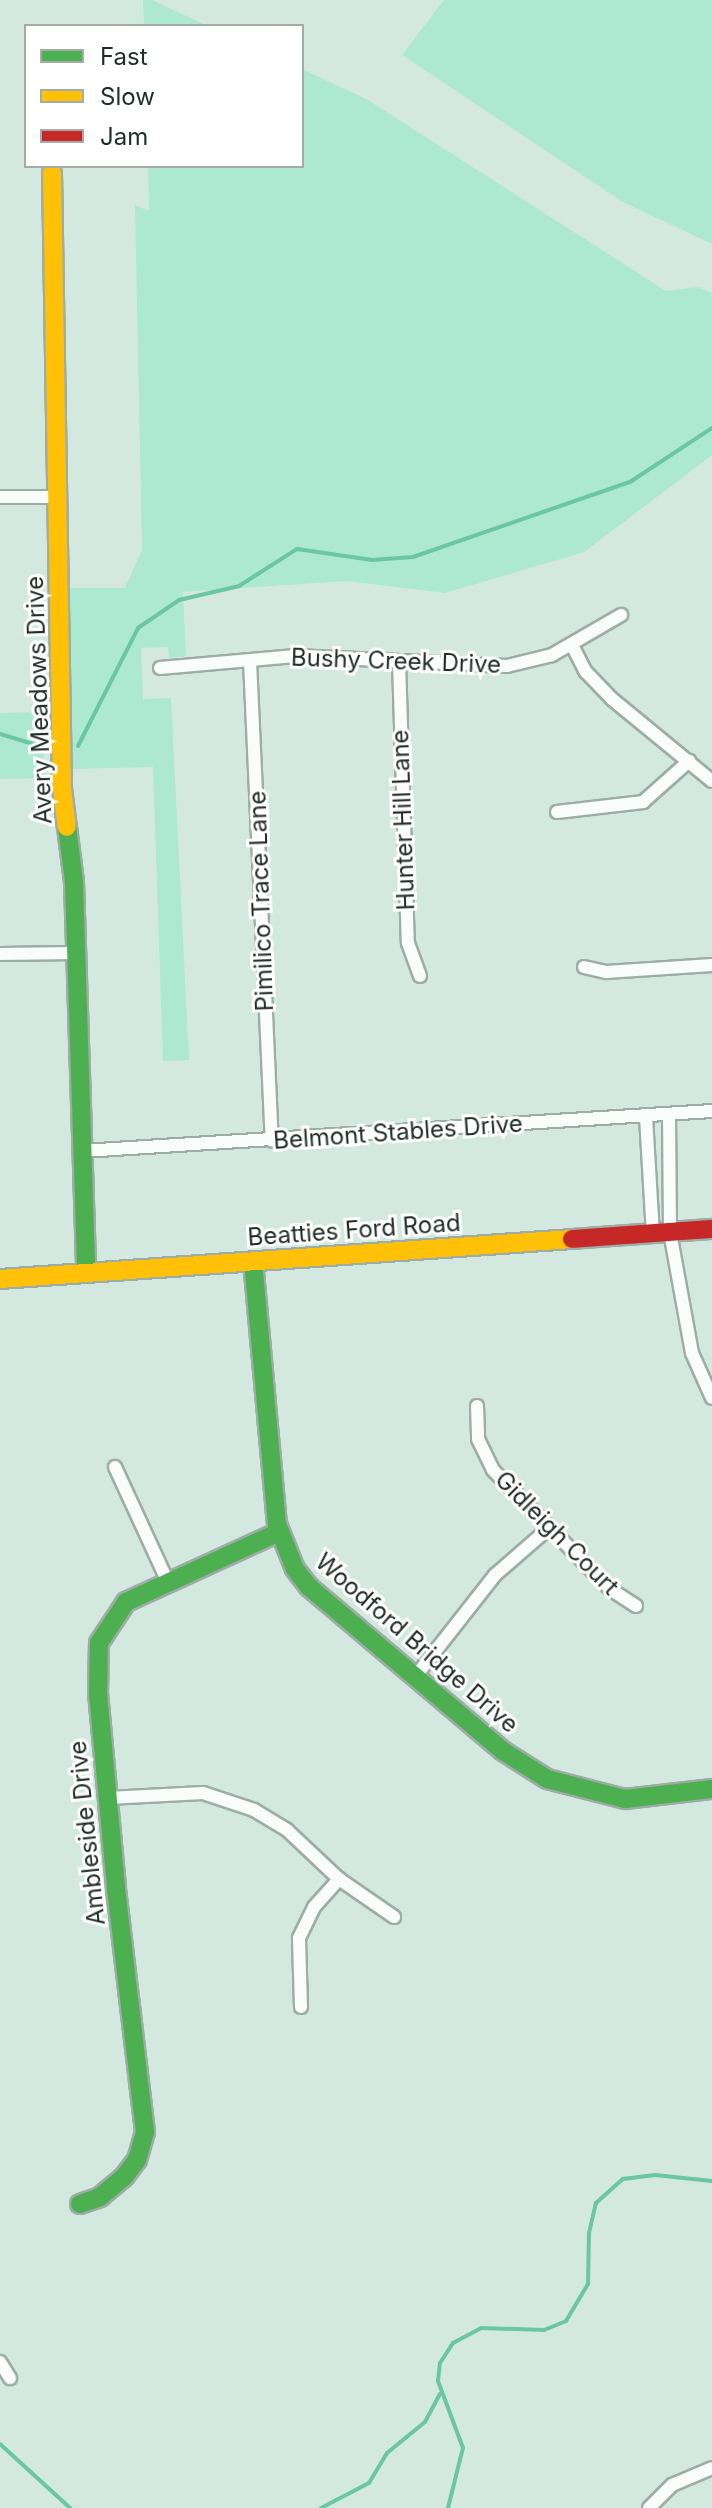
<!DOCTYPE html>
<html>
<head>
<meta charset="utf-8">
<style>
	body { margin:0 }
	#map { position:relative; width:712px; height:2508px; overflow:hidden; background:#d3e9df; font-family:Inter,sans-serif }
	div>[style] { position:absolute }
	.green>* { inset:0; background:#ade8d0 }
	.stream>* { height:4px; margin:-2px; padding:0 2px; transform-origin:2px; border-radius:2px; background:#6ac6a6 }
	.roads { filter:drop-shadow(2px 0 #9dada6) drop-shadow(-2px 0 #9dada6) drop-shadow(0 2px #9dada6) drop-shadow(0 -2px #9dada6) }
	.street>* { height:12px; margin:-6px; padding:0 6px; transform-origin:6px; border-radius:6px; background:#f8fcfa }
	.fast>* { height:18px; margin:-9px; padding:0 9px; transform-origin:9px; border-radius:9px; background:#4caf50 }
	.slow>* { height:18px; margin:-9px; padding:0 9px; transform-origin:9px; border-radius:9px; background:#ffc107 }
	.jam>* { height:18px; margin:-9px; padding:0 9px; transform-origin:9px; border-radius:9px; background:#c62828 }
	span { translate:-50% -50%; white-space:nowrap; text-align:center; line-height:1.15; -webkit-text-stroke:6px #fff; paint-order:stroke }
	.street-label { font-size:24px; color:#1f2d27 }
	.legend { position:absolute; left:24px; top:24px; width:280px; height:144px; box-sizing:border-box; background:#fff; border:2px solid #a5aba9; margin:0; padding:10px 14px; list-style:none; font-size:24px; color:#1f2d27 }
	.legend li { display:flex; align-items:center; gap:16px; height:40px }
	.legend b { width:40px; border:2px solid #a5aba9 }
</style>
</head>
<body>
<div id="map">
	<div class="green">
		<div style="clip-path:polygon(143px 0,152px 0,208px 26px,144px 26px)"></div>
		<div style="clip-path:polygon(444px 0,712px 0,712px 244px,623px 202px,402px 55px)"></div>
		<div style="clip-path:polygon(302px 69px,368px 100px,666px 291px,698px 287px,712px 293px,712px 455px,584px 552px,445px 593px,347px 581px,183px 592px,186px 656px,169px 658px,168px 647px,141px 648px,143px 699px,171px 698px,189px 1060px,163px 1061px,153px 767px,71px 769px,69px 588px,125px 588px,142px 550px,135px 205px,149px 211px,148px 166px,302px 166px)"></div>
		<div style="clip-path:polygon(43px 712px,44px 778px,0 779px,0 713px)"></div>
	</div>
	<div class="stream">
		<div style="left:0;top:734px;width:45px;rotate:16.8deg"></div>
		<div style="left:78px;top:746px;width:132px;rotate:-63deg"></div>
		<div style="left:138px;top:628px;width:50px;rotate:-34.3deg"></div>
		<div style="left:179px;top:600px;width:62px;rotate:-13.1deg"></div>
		<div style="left:239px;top:586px;width:69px;rotate:-32.5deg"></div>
		<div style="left:297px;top:549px;width:76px;rotate:8.3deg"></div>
		<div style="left:372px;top:560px;width:41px;rotate:-4.2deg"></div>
		<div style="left:413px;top:557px;width:230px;rotate:-19.1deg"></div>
		<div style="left:630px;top:482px;width:98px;rotate:-33.4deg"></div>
		<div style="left:0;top:2444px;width:95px;rotate:42.4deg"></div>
		<div style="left:321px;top:2508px;width:54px;rotate:-27.5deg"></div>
		<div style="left:369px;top:2483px;width:35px;rotate:-59deg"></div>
		<div style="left:387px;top:2453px;width:49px;rotate:-39.2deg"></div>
		<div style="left:425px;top:2422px;width:32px;rotate:-62deg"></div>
		<div style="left:448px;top:2508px;width:62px;rotate:-76deg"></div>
		<div style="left:463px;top:2448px;width:72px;rotate:-110.5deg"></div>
		<div style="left:438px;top:2381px;width:18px;rotate:-84deg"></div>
		<div style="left:440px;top:2363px;width:24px;rotate:-57deg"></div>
		<div style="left:453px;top:2343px;width:32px;rotate:-28deg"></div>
		<div style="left:481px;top:2328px;width:63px;rotate:1.8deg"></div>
		<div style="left:544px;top:2330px;width:24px;rotate:-22deg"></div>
		<div style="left:566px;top:2321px;width:43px;rotate:-59.3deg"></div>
		<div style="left:588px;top:2284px;width:51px;rotate:-88.9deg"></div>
		<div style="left:589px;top:2233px;width:31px;rotate:-77deg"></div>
		<div style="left:596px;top:2203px;width:36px;rotate:-42deg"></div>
		<div style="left:623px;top:2179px;width:32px;rotate:-7deg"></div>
		<div style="left:655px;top:2175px;width:57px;rotate:6deg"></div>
	</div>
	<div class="roads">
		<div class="street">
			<div style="left:0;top:497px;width:56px"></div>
			<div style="left:572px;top:645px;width:30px;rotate:63deg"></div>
			<div style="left:586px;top:672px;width:37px;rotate:46deg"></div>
			<div style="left:612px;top:699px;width:129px;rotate:39.4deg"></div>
			<div style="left:250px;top:661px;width:480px;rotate:87.4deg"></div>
			<div style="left:399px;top:662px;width:281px;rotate:88.2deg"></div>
			<div style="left:408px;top:943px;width:35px;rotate:70deg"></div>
			<div style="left:160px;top:668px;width:136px;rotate:-5.1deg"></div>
			<div style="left:295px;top:656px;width:212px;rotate:2.7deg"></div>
			<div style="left:507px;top:666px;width:46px;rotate:-13.7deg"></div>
			<div style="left:552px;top:655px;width:80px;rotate:-30.1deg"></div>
			<div style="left:557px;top:812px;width:87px;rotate:-6.6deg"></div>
			<div style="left:643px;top:802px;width:62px;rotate:-41.7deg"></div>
			<div style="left:0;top:954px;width:76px;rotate:-0.8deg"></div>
			<div style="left:584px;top:967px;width:23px;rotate:13deg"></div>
			<div style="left:606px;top:972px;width:106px;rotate:-3.8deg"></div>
			<div style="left:669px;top:1115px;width:117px;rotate:89.5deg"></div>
			<div style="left:670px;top:1232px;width:123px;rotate:79.7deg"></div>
			<div style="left:692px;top:1353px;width:49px;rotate:66deg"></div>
			<div style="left:646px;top:1117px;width:117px;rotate:86.6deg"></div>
			<div style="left:83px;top:1151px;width:630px;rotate:-3.64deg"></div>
			<div style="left:477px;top:1406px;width:33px;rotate:88deg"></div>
			<div style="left:478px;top:1439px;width:34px;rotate:64deg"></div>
			<div style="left:493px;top:1470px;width:167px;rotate:45.5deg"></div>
			<div style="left:610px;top:1589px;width:31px;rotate:33deg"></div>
			<div style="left:115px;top:1467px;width:124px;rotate:65.3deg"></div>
			<div style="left:415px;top:1677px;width:130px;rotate:-51.9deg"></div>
			<div style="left:495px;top:1575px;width:72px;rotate:-41deg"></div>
			<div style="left:108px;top:1798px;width:95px;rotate:-3deg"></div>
			<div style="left:203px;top:1793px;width:54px;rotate:18.4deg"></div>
			<div style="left:254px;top:1810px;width:39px;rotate:31deg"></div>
			<div style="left:287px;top:1830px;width:71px;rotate:43.3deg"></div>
			<div style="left:339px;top:1879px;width:67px;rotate:34.6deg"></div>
			<div style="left:301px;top:2007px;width:69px;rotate:-91.7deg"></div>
			<div style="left:299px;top:1938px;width:34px;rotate:-64deg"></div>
			<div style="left:314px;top:1907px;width:38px;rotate:-48deg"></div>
			<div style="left:0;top:2362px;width:19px;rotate:58deg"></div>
			<div style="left:649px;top:2508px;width:33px;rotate:-45deg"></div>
			<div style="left:672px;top:2485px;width:43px;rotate:-23deg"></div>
		</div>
		<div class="fast">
			<div style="left:67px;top:827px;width:55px;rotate:82.7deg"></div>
			<div style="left:74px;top:882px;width:391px;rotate:88.2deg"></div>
			<div style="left:253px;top:1261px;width:264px;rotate:84.8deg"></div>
			<div style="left:277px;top:1524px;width:48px;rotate:68.2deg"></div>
			<div style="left:295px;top:1569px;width:23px;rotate:52deg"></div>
			<div style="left:309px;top:1587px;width:254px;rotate:40.2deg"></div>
			<div style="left:503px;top:1751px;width:52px;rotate:32.5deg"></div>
			<div style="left:547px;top:1779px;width:81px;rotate:14.4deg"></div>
			<div style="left:625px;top:1799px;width:88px;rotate:-6.6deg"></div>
			<div style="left:80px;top:2204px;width:21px;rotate:-19deg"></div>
			<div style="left:100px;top:2197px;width:31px;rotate:-40deg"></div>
			<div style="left:124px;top:2177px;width:21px;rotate:-53deg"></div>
			<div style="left:137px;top:2160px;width:29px;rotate:-74deg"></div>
			<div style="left:145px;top:2132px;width:247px;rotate:-96.8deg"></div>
			<div style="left:116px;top:1887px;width:194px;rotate:-95.3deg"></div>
			<div style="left:98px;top:1694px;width:51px;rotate:-88.9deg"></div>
			<div style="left:99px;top:1643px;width:49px;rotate:-56.6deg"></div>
			<div style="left:126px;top:1602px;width:168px;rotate:-24.6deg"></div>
		</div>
		<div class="slow">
			<div style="left:52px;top:173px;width:615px;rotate:89.07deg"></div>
			<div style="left:62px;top:788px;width:39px;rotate:83deg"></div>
			<div style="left:0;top:1279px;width:573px;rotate:-4deg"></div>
		</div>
		<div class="jam">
			<div style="left:572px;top:1239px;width:140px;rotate:-4.1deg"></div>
		</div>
	</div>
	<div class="street-label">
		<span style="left:396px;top:661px;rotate:2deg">Bushy Creek Drive</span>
		<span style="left:39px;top:700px;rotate:-92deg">Avery Meadows Drive</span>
		<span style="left:403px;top:820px;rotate:-92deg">Hunter Hill Lane</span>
		<span style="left:261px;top:901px;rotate:-92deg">Pimilico Trace Lane</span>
		<span style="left:398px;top:1132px;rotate:-4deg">Belmont Stables Drive</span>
		<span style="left:354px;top:1230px;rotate:-4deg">Beatties Ford Road</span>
		<span style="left:557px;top:1533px;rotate:45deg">Gidleigh Court</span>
		<span style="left:417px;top:1643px;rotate:41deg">Woodford Bridge Drive</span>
		<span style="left:87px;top:1833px;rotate:-96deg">Ambleside Drive</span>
	</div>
	<ul class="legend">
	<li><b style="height:10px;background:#4caf50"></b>Fast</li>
	<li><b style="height:10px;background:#ffc107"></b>Slow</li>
	<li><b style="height:10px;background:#c62828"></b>Jam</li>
	</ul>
</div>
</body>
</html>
